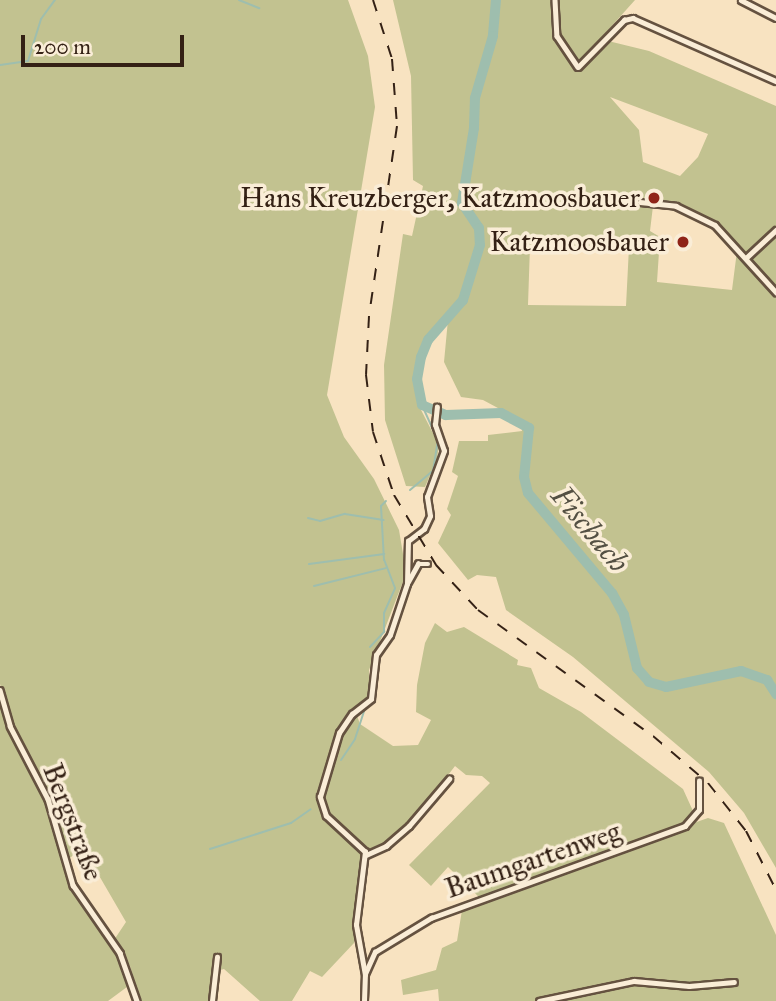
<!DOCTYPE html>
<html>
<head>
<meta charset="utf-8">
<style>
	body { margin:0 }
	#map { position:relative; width:776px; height:1001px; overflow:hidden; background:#f8e3c1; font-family:"IM FELL Great Primer",serif }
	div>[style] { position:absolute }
	.green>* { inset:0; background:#c2c290 }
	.stream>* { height:2px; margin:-1px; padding:0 1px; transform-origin:1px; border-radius:1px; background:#9ebeae }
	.river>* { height:10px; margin:-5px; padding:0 5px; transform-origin:5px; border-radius:5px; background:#9ebeae }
	.roads { filter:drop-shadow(2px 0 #655240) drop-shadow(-2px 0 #655240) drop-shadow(0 2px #655240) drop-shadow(0 -2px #655240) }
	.street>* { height:4.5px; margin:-2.25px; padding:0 2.25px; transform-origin:2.25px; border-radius:2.25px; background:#faedd7 }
	.rail>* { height:2px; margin-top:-1px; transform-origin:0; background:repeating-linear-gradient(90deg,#342115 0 12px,transparent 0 24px) }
	.dots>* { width:19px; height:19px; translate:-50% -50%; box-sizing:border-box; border:4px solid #faedd7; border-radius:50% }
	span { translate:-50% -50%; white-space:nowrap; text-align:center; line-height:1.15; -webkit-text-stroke:7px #faedd7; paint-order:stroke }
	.poi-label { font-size:28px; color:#342115 }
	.right { translate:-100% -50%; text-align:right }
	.street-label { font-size:28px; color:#342115 }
	.water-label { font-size:30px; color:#545043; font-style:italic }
	.scale { position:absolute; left:21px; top:35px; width:163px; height:32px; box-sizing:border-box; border:4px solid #342115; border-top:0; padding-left:9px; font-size:21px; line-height:24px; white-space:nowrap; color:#342115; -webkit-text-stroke:5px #faedd7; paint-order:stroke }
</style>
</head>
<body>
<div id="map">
	<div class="green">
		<div style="clip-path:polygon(0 0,348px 0,368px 56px,375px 107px,327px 395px,344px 437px,374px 479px,399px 530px,405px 566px,404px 579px,369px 670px,369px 697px,356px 713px,360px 724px,393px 746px,418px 745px,431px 720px,416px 712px,417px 685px,425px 643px,435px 623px,447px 632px,464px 627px,518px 660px,517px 665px,531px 668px,539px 688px,581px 712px,683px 789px,693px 811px,688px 825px,708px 818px,724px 823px,776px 935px,776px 1001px,439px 1001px,438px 989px,403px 995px,401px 980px,436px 970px,442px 948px,457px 941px,462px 910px,483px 901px,448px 867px,431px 886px,409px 865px,490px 783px,482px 776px,466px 775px,455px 766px,416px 817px,387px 843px,368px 852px,355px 903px,354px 943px,322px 977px,310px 971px,292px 1001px,260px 1001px,224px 969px,216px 971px,210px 1001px,140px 1001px,130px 966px,114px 940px,126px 922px,83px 848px,67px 860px,53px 806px,14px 731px,0 684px)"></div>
		<div style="clip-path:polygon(evenodd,393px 0,635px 0,600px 39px,649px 51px,776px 106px,776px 868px,744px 813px,709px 772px,573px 657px,506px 610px,496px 577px,477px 575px,468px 580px,438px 543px,451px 515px,447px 509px,458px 476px,452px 472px,459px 441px,488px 441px,488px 435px,522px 431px,520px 420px,483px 400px,461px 397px,444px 362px,449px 309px,420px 357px,414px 379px,419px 406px,439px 445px,437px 459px,425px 487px,406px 486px,385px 420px,384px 365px,403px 234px,412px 236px,423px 186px,413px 180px,411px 76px,393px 0,610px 97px,708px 134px,698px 157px,680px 176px,643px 162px,639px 130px,610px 97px,393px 0,653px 206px,672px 208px,714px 227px,737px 251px,732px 290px,657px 282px,660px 237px,650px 231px,653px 206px,393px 0,530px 246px,629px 247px,626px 306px,528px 305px,530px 246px)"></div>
		<div style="clip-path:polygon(0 699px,10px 734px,50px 808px,70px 885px,122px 960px,131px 984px,108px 1001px,0 1001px)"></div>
	</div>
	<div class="stream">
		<div style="left:239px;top:0;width:22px;rotate:22deg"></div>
		<div style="left:0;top:65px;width:28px;rotate:-8deg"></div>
		<div style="left:28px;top:61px;width:44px;rotate:-72.8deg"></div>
		<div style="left:41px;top:19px;width:24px;rotate:-54deg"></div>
		<div style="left:422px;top:405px;width:34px;rotate:66deg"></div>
		<div style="left:410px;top:490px;width:30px;rotate:-40deg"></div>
		<div style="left:433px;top:471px;width:30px;rotate:-81deg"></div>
		<div style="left:308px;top:518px;width:12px;rotate:14deg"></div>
		<div style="left:320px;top:521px;width:26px;rotate:-16deg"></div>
		<div style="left:345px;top:514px;width:39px;rotate:9deg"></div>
		<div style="left:309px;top:564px;width:76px;rotate:-7.6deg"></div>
		<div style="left:314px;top:586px;width:74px;rotate:-14deg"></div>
		<div style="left:370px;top:647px;width:21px;rotate:-47deg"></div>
		<div style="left:384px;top:632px;width:19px;rotate:-90deg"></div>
		<div style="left:384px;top:613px;width:27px;rotate:-66deg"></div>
		<div style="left:395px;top:588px;width:30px;rotate:-111deg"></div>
		<div style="left:384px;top:560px;width:54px;rotate:-93.2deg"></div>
		<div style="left:381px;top:506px;width:7px;rotate:-45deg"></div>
		<div style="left:341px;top:760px;width:25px;rotate:-56deg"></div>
		<div style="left:355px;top:739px;width:35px;rotate:-72deg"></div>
		<div style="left:210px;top:849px;width:85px;rotate:-17.8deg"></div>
		<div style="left:291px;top:823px;width:24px;rotate:-35deg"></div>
	</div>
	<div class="river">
		<div style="left:496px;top:0;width:36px;rotate:95deg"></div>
		<div style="left:493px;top:36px;width:65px;rotate:106.2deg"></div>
		<div style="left:475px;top:98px;width:30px;rotate:92deg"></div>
		<div style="left:474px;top:128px;width:76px;rotate:99.1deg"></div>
		<div style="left:462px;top:203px;width:30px;rotate:56deg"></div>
		<div style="left:479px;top:228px;width:17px;rotate:87deg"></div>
		<div style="left:480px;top:245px;width:58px;rotate:107.2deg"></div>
		<div style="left:463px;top:300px;width:53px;rotate:131.2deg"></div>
		<div style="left:428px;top:340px;width:18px;rotate:112deg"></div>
		<div style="left:421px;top:357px;width:22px;rotate:100deg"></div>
		<div style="left:417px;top:379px;width:26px;rotate:79deg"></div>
		<div style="left:422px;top:405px;width:26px;rotate:23deg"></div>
		<div style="left:446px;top:415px;width:55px;rotate:-2.1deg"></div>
		<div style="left:501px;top:413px;width:32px;rotate:28deg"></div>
		<div style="left:529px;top:428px;width:49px;rotate:95.8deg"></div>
		<div style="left:524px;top:477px;width:16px;rotate:76deg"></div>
		<div style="left:528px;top:493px;width:131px;rotate:50deg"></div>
		<div style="left:612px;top:593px;width:25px;rotate:61deg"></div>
		<div style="left:624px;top:615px;width:55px;rotate:76.2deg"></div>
		<div style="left:637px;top:668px;width:18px;rotate:49deg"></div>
		<div style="left:649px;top:682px;width:18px;rotate:16deg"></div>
		<div style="left:666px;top:687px;width:77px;rotate:-12deg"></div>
		<div style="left:741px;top:671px;width:28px;rotate:19deg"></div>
		<div style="left:767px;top:680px;width:17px;rotate:57deg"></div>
	</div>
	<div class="roads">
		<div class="street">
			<div style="left:555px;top:0;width:36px;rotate:87deg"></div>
			<div style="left:557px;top:36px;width:37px;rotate:56deg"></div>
			<div style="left:578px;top:67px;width:66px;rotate:-45.6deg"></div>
			<div style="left:624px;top:20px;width:9px;rotate:-13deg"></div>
			<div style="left:633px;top:18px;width:156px;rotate:23.8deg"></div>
			<div style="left:741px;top:0;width:39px;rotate:27deg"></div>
			<div style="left:640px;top:202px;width:36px;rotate:6deg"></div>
			<div style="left:676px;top:206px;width:43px;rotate:26deg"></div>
			<div style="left:715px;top:225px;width:91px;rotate:47.7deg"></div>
			<div style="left:746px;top:258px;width:41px;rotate:-43deg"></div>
			<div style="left:408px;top:582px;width:21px;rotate:-61deg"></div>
			<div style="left:418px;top:564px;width:10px"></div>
			<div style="left:0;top:690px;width:37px;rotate:74deg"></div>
			<div style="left:10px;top:726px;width:82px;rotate:62.5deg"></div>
			<div style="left:48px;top:799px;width:90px;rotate:73.8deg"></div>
			<div style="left:73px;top:885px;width:83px;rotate:55.3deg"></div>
			<div style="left:120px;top:953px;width:51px;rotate:70.5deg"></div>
			<div style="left:366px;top:855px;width:22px;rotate:-24deg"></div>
			<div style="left:386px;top:846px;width:30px;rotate:-41deg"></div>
			<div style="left:409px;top:826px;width:62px;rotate:-49.6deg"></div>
			<div style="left:365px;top:974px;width:24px;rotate:-66deg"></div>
			<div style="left:375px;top:952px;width:66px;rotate:-31.3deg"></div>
			<div style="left:431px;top:918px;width:270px;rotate:-19.9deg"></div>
			<div style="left:685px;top:826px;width:21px;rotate:-49deg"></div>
			<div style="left:699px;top:810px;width:29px;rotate:-90deg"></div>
			<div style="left:212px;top:1001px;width:44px;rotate:-83.5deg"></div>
			<div style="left:364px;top:1001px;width:26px;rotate:-88deg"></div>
			<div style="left:365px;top:975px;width:51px;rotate:-100.2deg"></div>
			<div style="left:356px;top:925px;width:74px;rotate:-83deg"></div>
			<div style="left:365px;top:852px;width:53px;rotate:-137.3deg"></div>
			<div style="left:326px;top:816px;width:20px;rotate:-108deg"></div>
			<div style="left:320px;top:797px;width:67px;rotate:-73.5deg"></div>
			<div style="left:339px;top:733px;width:23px;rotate:-56deg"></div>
			<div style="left:352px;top:714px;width:24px;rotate:-38deg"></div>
			<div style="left:371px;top:699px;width:44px;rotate:-83.5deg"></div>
			<div style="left:376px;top:655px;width:24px;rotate:-55deg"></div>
			<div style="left:390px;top:635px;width:54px;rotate:-71.6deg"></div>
			<div style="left:407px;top:584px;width:43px;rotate:-88.7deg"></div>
			<div style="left:408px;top:541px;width:20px;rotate:-37deg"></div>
			<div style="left:424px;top:529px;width:14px;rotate:-65deg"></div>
			<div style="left:430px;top:516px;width:19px;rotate:-99deg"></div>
			<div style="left:427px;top:497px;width:49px;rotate:-69.7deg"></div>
			<div style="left:444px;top:451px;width:28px;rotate:-109deg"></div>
			<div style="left:435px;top:425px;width:18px;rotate:-84deg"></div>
			<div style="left:539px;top:1001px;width:97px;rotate:-11.9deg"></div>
			<div style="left:634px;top:981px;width:55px;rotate:5.2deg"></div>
			<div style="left:689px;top:986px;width:45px;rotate:-5.1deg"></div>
		</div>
	</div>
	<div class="rail">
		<div style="left:373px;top:0;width:62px;rotate:72.1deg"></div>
		<div style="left:392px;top:59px;width:67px;rotate:85.7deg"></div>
		<div style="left:397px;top:126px;width:192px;rotate:98.4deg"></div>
		<div style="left:369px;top:316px;width:59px;rotate:92.9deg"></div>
		<div style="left:366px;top:375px;width:57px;rotate:83deg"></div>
		<div style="left:373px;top:432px;width:66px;rotate:71.6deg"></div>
		<div style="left:394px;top:495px;width:82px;rotate:59deg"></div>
		<div style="left:436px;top:565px;width:62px;rotate:47deg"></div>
		<div style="left:478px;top:610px;width:216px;rotate:35.8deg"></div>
		<div style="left:653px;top:736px;width:72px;rotate:40.5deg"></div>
		<div style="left:708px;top:783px;width:61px;rotate:51.6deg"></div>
		<div style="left:746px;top:831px;width:66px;rotate:63deg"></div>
	</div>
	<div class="dots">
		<div style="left:654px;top:198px;background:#8f2418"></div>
		<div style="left:683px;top:242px;background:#8f2418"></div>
	</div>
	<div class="poi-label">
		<span class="right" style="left:640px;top:198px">Hans Kreuzberger, Katzmoosbauer</span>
		<span class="right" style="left:669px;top:242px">Katzmoosbauer</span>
	</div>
	<div class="street-label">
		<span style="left:73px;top:822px;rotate:69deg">Bergstraße</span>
		<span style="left:533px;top:860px;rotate:-19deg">Baumgartenweg</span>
	</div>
	<div class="water-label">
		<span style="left:590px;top:529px;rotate:50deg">Fischach</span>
	</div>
	<div class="scale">200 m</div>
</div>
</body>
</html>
